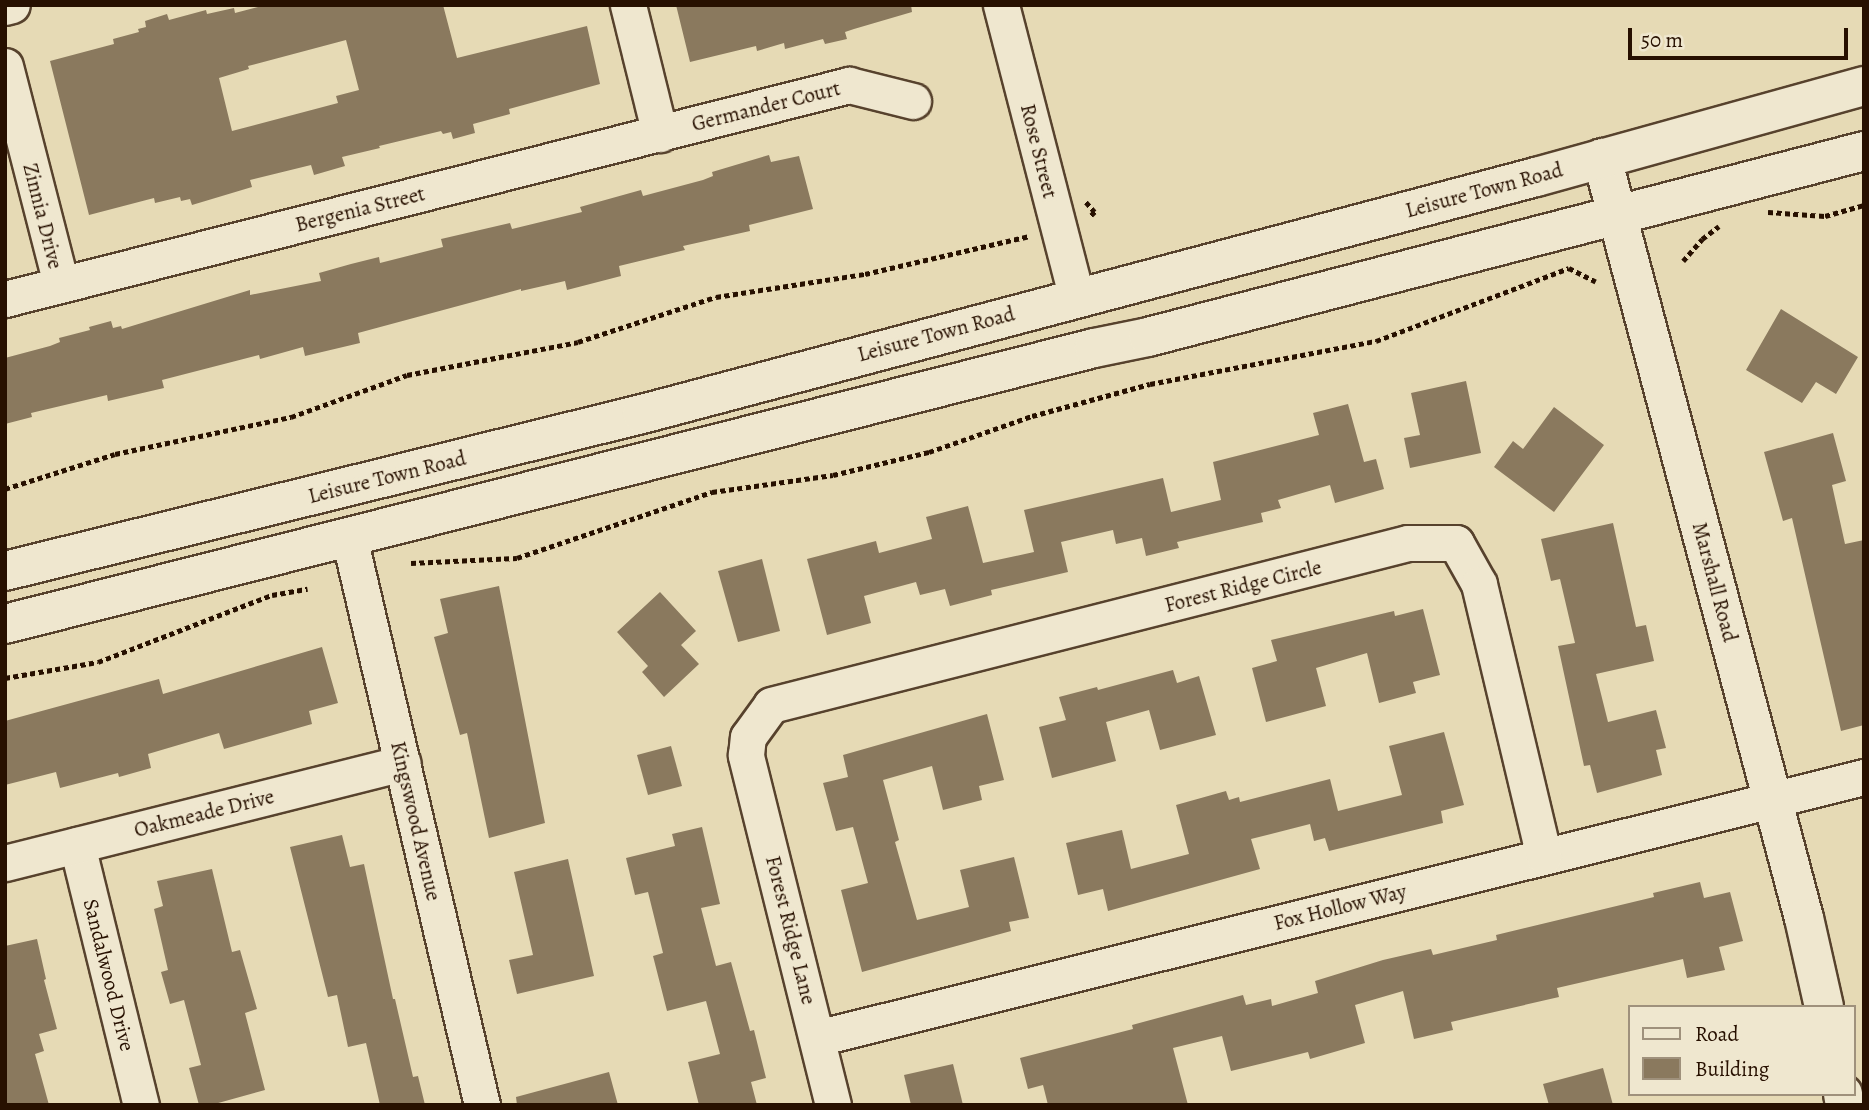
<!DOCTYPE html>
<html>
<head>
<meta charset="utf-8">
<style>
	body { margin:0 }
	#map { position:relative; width:1869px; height:1110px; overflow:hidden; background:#e6dab5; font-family:Alegreya,serif }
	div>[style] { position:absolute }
	.building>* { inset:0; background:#8a795e }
	.path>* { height:4.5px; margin-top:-2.25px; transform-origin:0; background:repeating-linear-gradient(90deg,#271000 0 5px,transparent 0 8.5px) }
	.roads { filter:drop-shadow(2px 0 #57422d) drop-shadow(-2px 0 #57422d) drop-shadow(0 2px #57422d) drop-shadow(0 -2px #57422d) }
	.street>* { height:35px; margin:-17.5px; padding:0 17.5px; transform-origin:17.5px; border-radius:17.5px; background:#efe7cf }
	.secondary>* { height:38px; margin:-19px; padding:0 19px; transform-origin:19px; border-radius:19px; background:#efe7cf }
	span { translate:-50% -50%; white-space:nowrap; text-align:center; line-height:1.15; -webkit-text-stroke:6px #efe7cf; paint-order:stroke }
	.street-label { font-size:21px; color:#271000 }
	.frame { position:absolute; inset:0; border:7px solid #271000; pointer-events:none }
	.legend { position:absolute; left:1628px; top:1005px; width:228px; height:91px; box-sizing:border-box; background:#efe7cf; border:2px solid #9f917c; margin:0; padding:9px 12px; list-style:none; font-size:21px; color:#271000 }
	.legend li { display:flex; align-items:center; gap:14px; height:35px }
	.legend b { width:35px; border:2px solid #9f917c }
	.scale { position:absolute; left:1628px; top:28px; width:220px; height:32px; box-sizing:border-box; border:4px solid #271000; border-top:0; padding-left:9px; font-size:21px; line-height:24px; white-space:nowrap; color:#271000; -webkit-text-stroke:5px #efe7cf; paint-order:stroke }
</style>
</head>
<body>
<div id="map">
	<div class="building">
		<div style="clip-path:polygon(evenodd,266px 5px,443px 5px,457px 58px,587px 26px,600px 84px,509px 109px,510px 114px,473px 124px,475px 133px,453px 139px,451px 132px,443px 134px,441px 131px,379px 146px,380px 148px,342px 157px,345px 166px,314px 175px,311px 165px,250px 180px,252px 187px,192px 205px,190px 199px,181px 201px,180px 197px,155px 203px,154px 198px,89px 215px,50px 61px,114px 44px,113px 39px,139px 32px,138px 29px,146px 27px,145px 21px,167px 14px,169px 20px,206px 10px,207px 14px,234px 8px,235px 13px,266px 5px,346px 40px,359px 90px,336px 96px,338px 103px,232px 131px,219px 78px,249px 69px,248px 66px,346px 40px)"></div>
		<div style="clip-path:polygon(676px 5px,911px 5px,912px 12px,854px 29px,845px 32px,847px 39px,825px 44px,823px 39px,785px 49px,784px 43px,757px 51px,756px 46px,690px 62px)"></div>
		<div style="clip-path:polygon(769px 155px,771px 162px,799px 156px,813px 209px,749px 225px,750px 231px,683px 246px,685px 250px,619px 266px,621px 276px,567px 290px,565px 281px,521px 291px,521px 289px,358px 333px,360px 343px,305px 356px,303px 347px,260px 359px,259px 355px,162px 380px,164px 388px,108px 401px,107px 395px,31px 413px,32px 417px,5px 424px,5px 358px,50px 346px,60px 342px,59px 338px,90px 330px,89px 327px,111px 321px,113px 328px,121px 326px,122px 329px,250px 290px,250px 295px,321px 281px,319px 273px,351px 264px,379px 257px,380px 263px,443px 247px,441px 239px,510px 223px,512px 229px,582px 212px,580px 207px,641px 190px,643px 196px,703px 180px,713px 176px,712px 172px)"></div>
		<div style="clip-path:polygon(1781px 309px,1858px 357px,1836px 394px,1816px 382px,1802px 403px,1746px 370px)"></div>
		<div style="clip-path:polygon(1466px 381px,1481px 453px,1410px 468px,1404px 438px,1420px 435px,1411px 393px)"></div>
		<div style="clip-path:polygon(1348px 404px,1364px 462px,1376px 459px,1384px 489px,1335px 503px,1330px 485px,1278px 500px,1281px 508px,1261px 513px,1263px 522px,1177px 542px,1179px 548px,1146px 556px,1142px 538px,1116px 544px,1113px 530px,1061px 542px,1068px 572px,991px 590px,992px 595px,950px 606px,945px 589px,920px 595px,916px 582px,864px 596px,871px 623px,827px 635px,807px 559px,876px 541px,879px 553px,932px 539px,926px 517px,968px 506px,983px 563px,1034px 552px,1024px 510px,1163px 478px,1171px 512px,1221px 500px,1213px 462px,1319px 435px,1313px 413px)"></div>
		<div style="clip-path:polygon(1554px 407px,1604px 445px,1554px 512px,1494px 467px,1513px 441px,1523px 449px)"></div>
		<div style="clip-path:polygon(1833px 433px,1846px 481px,1832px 485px,1845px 544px,1864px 540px,1864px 725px,1841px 731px,1792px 518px,1783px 521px,1764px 452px)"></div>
		<div style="clip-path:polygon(1613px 523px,1636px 627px,1646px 625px,1654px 661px,1596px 674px,1608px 722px,1656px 710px,1666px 748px,1656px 750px,1662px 775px,1597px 793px,1590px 765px,1584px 766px,1558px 646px,1575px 643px,1560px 579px,1551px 581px,1541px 539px)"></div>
		<div style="clip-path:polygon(762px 559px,780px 631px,738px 642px,718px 571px)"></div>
		<div style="clip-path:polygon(499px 586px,545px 823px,489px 838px,467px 733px,460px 735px,434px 637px,448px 633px,440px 599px)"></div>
		<div style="clip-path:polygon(660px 592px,696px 631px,681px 645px,699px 664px,664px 697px,642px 672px,648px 666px,617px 632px)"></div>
		<div style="clip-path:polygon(1423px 609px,1440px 675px,1413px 682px,1416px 693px,1379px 703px,1367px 653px,1316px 668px,1326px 706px,1266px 722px,1252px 668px,1277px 661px,1271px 640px,1394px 611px,1395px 616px)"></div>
		<div style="clip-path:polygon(322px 647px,338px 703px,309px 711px,312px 724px,224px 749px,219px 733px,148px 754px,151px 768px,119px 777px,118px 773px,60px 788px,56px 772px,5px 785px,5px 721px,159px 679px,163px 694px)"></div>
		<div style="clip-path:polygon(1173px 670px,1177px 683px,1199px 676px,1216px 735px,1160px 750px,1149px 710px,1106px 722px,1116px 761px,1052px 778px,1039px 727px,1066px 720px,1059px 697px,1097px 687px,1098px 690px)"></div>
		<div style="clip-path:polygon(987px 714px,1004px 780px,979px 786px,982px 800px,943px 810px,932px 766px,883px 780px,899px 840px,895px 842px,917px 920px,969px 907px,960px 870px,1014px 857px,1029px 918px,1009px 922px,1011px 931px,862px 972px,841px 890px,868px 883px,853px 827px,836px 831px,823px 783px,848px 777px,843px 755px)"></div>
		<div style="clip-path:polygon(1444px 732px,1464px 805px,1441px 811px,1443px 823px,1329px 851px,1325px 838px,1314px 841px,1310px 824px,1251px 839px,1260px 869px,1108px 911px,1103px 889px,1078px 895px,1066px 843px,1122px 830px,1131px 869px,1189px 854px,1176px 805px,1226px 791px,1229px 800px,1239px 797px,1240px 802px,1330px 779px,1338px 811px,1402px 795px,1389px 746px)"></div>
		<div style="clip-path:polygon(671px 746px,682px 786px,648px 795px,637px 755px)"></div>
		<div style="clip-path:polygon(702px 827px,720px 904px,701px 908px,716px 966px,731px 962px,750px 1031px,754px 1030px,766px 1078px,751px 1082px,757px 1105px,699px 1105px,688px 1062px,720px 1054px,706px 1001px,667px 1011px,653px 956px,663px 953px,648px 892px,635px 895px,626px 858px,675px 846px,672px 834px)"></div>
		<div style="clip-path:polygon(342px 835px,350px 867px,364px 864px,393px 999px,395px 999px,413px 1077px,418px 1076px,425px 1105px,380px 1105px,366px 1043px,348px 1047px,337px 995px,328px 997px,290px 847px)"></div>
		<div style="clip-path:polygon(568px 859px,594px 976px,517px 994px,509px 960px,533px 955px,514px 872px)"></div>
		<div style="clip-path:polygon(212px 869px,232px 952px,240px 950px,257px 1009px,245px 1013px,265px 1090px,211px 1105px,199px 1105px,189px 1068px,201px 1065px,184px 1000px,170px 1004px,161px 972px,168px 970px,154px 909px,163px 906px,157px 881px)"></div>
		<div style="clip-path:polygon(1700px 882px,1704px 898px,1730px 892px,1743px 941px,1719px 947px,1725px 970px,1687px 978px,1683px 959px,1557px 988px,1559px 997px,1451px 1022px,1453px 1030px,1414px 1039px,1403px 991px,1355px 1005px,1365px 1043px,1310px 1059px,1308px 1052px,1231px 1071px,1222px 1036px,1173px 1048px,1188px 1105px,1048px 1105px,1043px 1085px,1028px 1089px,1020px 1058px,1133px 1029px,1132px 1025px,1243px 995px,1246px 1005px,1271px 999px,1272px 1006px,1318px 993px,1315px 981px,1383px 960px,1431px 949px,1433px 955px,1497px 940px,1496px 935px,1654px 897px,1653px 893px)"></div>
		<div style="clip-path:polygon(37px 939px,46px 979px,44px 980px,57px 1029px,39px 1034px,44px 1051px,35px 1054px,49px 1105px,5px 1105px,5px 946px)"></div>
		<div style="clip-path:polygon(953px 1064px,963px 1105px,911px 1105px,904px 1075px)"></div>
		<div style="clip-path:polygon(1603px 1068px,1613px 1105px,1549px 1105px,1543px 1084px)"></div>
		<div style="clip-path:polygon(609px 1072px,618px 1105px,517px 1105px,516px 1097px)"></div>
	</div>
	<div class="path">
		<div style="left:1086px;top:202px;width:13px;rotate:48deg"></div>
		<div style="left:1095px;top:212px;width:8px;rotate:135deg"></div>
		<div style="left:1768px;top:212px;width:57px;rotate:4deg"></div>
		<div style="left:1825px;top:216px;width:41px;rotate:-15.8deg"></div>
		<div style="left:1683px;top:261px;width:29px;rotate:-49deg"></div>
		<div style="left:1702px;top:239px;width:21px;rotate:-37deg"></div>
		<div style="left:5px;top:489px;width:115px;rotate:-17.7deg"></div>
		<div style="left:115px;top:454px;width:180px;rotate:-11.9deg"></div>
		<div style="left:291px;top:417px;width:123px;rotate:-19.9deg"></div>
		<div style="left:407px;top:375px;width:174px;rotate:-10.9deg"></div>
		<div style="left:578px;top:342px;width:145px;rotate:-18.1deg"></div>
		<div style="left:716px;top:297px;width:151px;rotate:-8.8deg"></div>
		<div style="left:865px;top:274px;width:168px;rotate:-13deg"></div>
		<div style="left:411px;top:563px;width:106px;rotate:-2.7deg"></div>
		<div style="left:517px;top:558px;width:206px;rotate:-18.7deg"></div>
		<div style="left:712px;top:492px;width:122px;rotate:-8deg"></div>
		<div style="left:833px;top:475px;width:99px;rotate:-13.5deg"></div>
		<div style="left:929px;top:452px;width:109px;rotate:-19.3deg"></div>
		<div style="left:1032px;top:416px;width:122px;rotate:-15.2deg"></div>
		<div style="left:1150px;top:384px;width:230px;rotate:-10.8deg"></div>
		<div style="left:1376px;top:341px;width:206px;rotate:-20.7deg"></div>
		<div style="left:1569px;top:268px;width:30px;rotate:27deg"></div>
		<div style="left:5px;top:678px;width:94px;rotate:-9.8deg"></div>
		<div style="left:98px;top:662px;width:186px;rotate:-21.1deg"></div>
		<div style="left:272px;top:595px;width:36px;rotate:-10deg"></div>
	</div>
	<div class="roads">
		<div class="street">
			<div style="left:628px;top:5px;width:133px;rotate:76.1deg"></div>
			<div style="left:1001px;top:5px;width:301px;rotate:75.5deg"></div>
			<div style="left:5px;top:7px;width:7px;rotate:-16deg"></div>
			<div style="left:5px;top:66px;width:225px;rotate:75.6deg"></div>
			<div style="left:5px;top:299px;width:871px;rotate:-14.23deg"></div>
			<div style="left:849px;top:85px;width:66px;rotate:14deg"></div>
			<div style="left:349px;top:537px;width:583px;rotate:76.82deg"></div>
			<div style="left:77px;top:845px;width:268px;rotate:76.2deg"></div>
			<div style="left:5px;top:863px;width:410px;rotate:-14.1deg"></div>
			<div style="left:817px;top:1038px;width:1079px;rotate:-14deg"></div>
			<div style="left:833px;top:1105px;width:361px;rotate:-104deg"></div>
			<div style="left:746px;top:755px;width:18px;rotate:-84deg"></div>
			<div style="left:748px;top:737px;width:39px;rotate:-54deg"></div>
			<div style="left:771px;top:705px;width:657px;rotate:-14.27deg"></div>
			<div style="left:1408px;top:543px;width:48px"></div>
			<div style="left:1456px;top:543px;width:47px;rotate:60.7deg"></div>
			<div style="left:1479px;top:584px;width:280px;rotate:76.6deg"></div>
		</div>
		<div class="secondary">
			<div style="left:1602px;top:158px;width:786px;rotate:75.12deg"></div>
			<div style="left:1804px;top:918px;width:91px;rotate:77.3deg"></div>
			<div style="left:5px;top:571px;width:656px;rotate:-13.85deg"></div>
			<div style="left:642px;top:414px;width:925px;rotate:-14.85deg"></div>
			<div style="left:1536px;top:177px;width:340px;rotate:-15.5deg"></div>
			<div style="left:5px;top:624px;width:1123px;rotate:-14.22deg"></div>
			<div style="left:1094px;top:348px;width:55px;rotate:-11.5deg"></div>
			<div style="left:1148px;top:337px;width:740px;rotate:-14.56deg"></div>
			<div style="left:1843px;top:1094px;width:11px;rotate:80deg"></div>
		</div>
	</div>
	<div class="street-label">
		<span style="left:766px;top:106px;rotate:-14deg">Germander Court</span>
		<span style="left:1039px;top:151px;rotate:76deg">Rose Street</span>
		<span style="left:1484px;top:190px;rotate:-15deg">Leisure Town Road</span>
		<span style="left:360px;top:209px;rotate:-14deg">Bergenia Street</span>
		<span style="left:43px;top:216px;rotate:76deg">Zinnia Drive</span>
		<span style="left:936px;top:334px;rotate:-15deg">Leisure Town Road</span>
		<span style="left:387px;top:477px;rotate:-14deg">Leisure Town Road</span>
		<span style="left:1715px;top:582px;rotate:75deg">Marshall Road</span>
		<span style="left:1243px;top:586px;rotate:-14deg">Forest Ridge Circle</span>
		<span style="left:204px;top:813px;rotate:-14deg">Oakmeade Drive</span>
		<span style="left:416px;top:821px;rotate:77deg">Kingswood Avenue</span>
		<span style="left:1340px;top:907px;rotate:-14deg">Fox Hollow Way</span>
		<span style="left:791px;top:930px;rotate:76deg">Forest Ridge Lane</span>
		<span style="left:109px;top:975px;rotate:76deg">Sandalwood Drive</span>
	</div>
	<div class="frame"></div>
	<ul class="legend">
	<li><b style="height:9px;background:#efe7cf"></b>Road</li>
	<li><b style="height:19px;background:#8a795e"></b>Building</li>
	</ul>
	<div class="scale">50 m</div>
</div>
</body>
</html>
